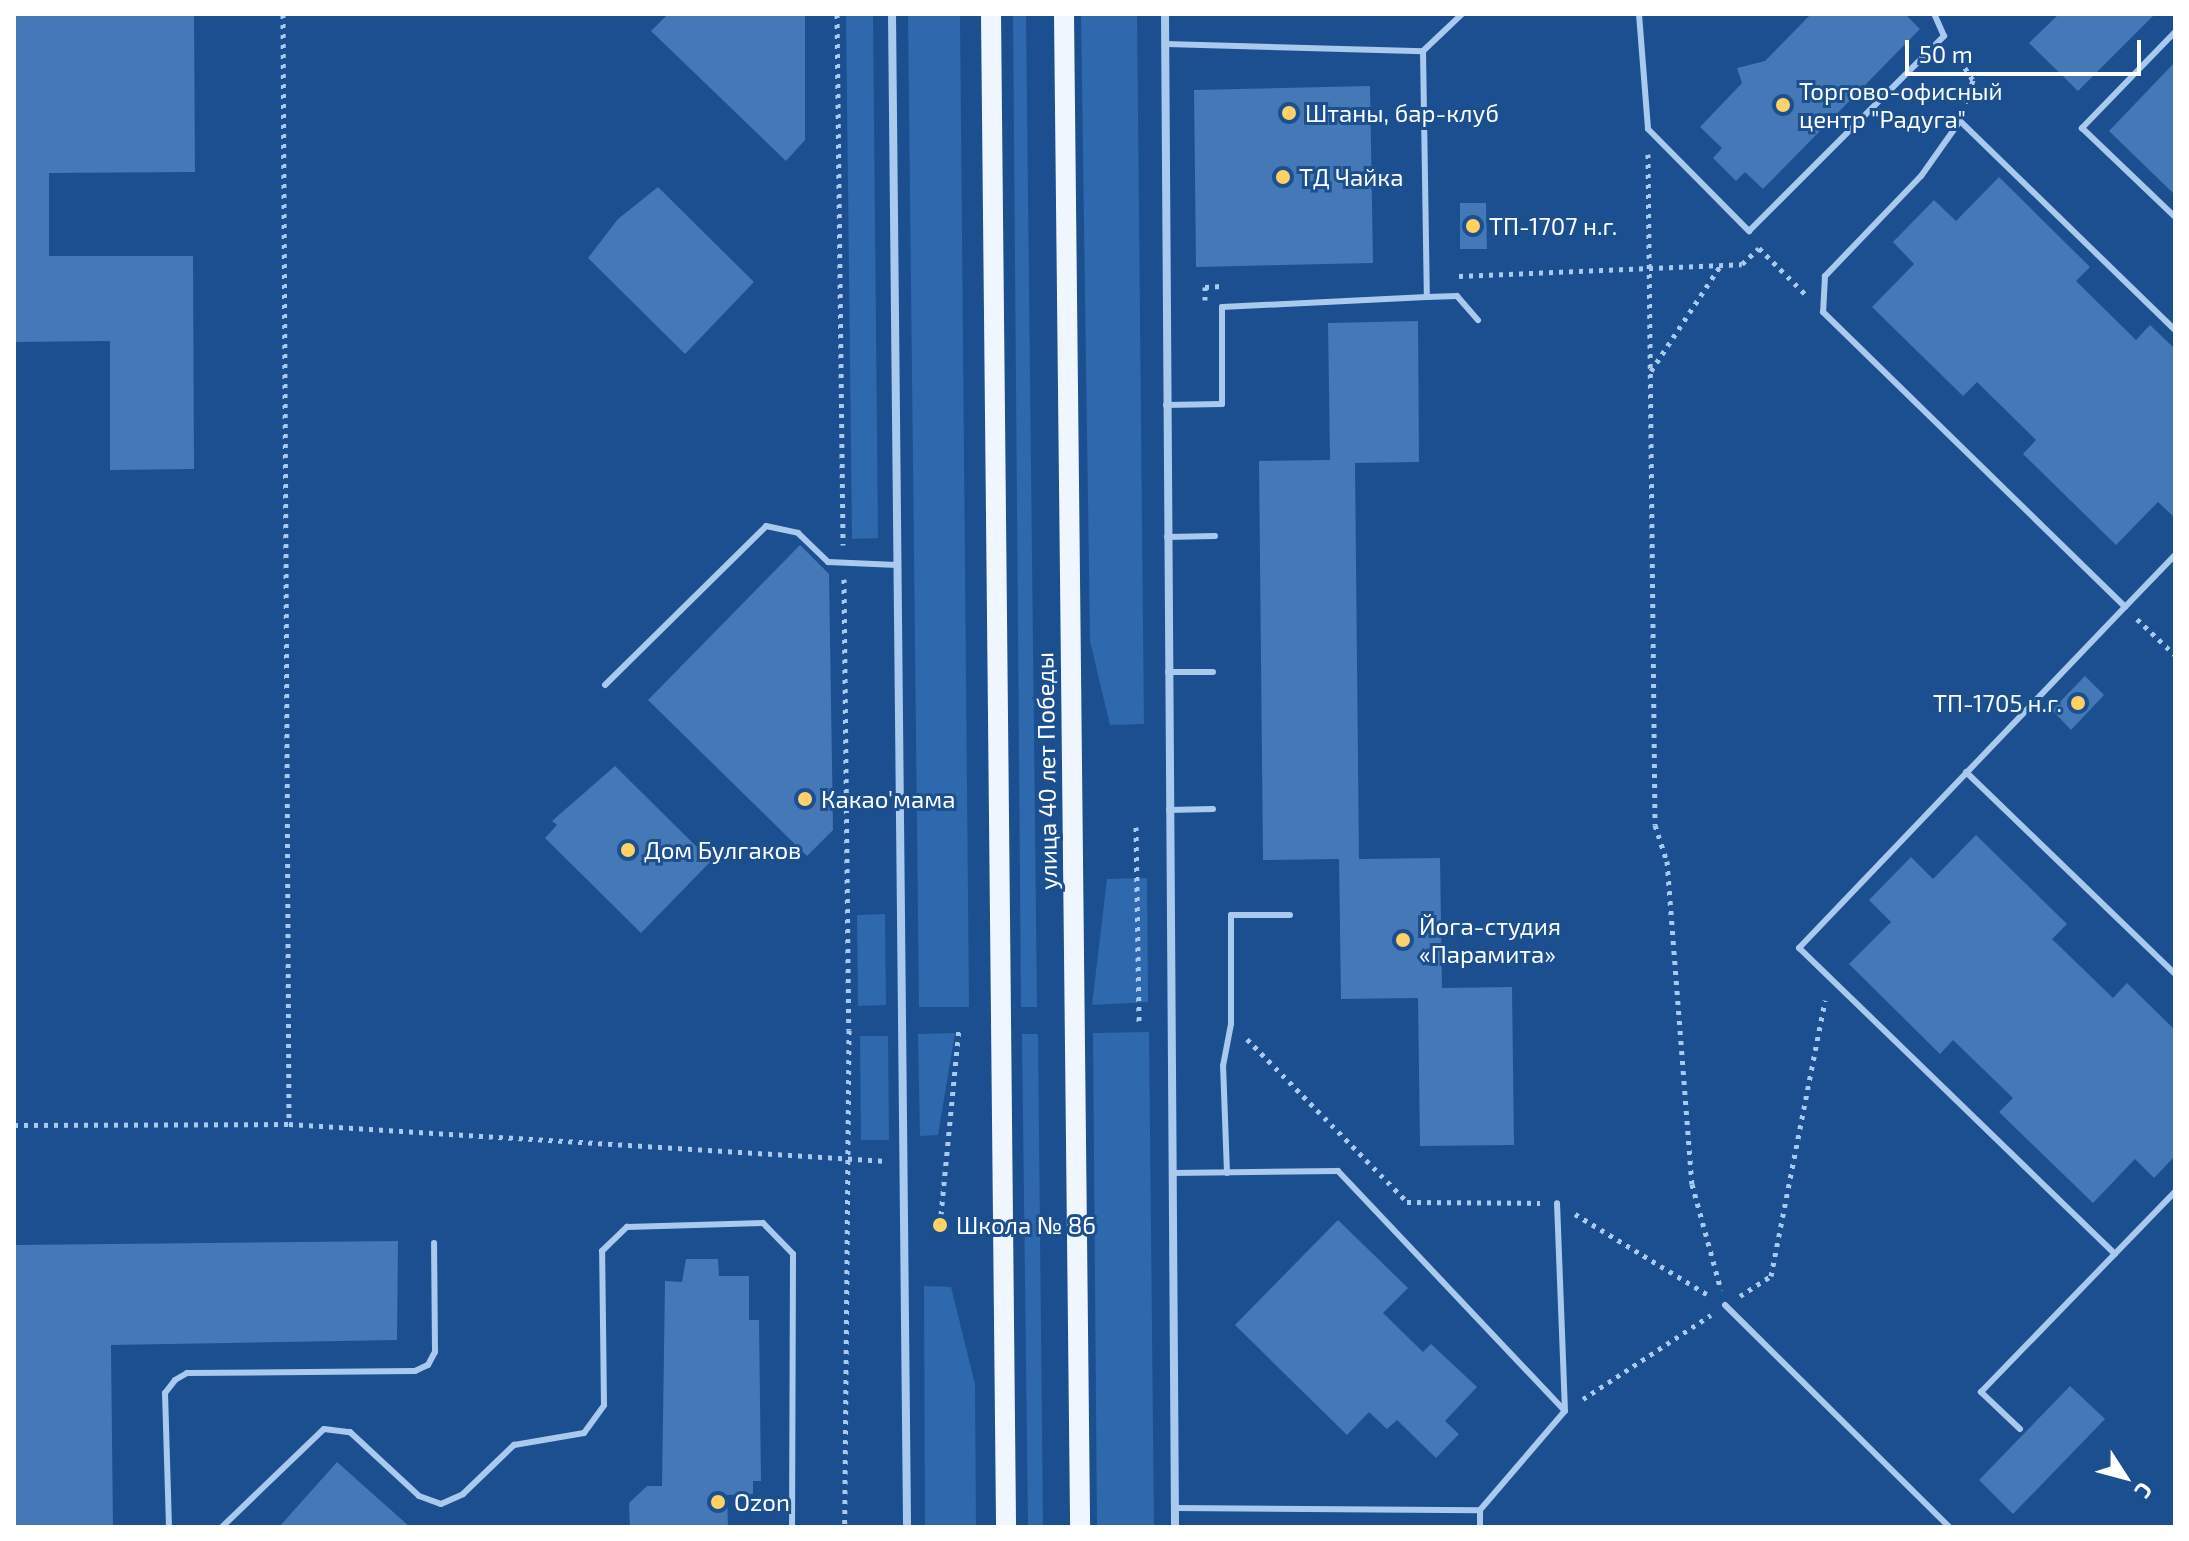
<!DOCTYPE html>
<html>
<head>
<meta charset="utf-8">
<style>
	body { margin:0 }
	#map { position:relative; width:2189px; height:1541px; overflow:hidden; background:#1b4f8f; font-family:"Exo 2",sans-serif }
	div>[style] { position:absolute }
	.green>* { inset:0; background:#2e69ad }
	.building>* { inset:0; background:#4478b7 }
	.path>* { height:5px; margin-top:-2.5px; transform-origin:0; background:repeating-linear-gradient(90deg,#a9c9ee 0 4px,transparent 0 10px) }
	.lane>* { height:6px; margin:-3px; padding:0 3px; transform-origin:3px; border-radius:3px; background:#a9c9ee }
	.street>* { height:8px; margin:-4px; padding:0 4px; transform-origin:4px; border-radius:4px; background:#a9c9ee }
	.primary>* { height:20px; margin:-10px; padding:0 10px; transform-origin:10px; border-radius:10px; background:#f0f6ff }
	.dots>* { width:22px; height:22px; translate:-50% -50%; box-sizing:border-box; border:4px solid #1b4f8f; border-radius:50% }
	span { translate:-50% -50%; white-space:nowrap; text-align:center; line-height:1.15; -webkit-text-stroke:6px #1b4f8f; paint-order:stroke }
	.poi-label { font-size:24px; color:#fff }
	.left { translate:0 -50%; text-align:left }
	.right { translate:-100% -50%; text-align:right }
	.street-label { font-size:24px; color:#fff }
	.frame { position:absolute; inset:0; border:16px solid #fff; pointer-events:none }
	.north { position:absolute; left:2085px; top:1437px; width:80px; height:80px; -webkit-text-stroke:6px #1b4f8f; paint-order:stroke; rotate:126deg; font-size:22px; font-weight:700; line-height:32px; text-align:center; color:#fff }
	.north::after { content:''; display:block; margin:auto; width:28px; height:36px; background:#fff; clip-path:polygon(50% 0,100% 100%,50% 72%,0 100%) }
	.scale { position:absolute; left:1905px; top:40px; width:236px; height:36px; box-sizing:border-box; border:4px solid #fff; border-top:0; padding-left:10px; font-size:24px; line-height:28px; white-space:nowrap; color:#fff; -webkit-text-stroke:6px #1b4f8f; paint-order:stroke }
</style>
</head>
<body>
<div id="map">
	<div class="green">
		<div style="clip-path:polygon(846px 14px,873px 14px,878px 538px,852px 539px)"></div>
		<div style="clip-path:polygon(908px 14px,960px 14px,969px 1007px,919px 1007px)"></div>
		<div style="clip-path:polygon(1013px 14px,1026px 14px,1037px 1007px,1021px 1007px)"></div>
		<div style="clip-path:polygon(1081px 14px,1137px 14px,1144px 724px,1110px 725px,1090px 641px)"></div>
		<div style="clip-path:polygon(1147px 878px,1148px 1002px,1092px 1005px,1107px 879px)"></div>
		<div style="clip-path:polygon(885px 914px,886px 1005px,858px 1006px,857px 915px)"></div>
		<div style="clip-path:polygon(1149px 1032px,1154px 1527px,1097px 1527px,1093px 1033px)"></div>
		<div style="clip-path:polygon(955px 1033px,938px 1135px,920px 1136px,918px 1034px)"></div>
		<div style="clip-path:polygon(1022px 1034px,1038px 1034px,1043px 1527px,1028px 1527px)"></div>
		<div style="clip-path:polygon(860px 1036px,888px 1036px,889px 1140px,861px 1140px)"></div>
		<div style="clip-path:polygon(924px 1286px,951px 1287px,975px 1384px,976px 1527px,925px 1527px)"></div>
	</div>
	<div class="building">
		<div style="clip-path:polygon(14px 14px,194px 14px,195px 172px,49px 173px,49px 256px,193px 256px,194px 469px,110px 470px,110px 341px,14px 342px)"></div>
		<div style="clip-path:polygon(668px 14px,805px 14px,805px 140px,786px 161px,651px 31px)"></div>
		<div style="clip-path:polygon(1811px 14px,1905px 14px,1920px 29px,1763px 189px,1745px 172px,1736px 181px,1713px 158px,1722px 148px,1700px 127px,1742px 83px,1737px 68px,1765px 61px)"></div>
		<div style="clip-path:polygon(2059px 14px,2155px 14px,2078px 91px,2029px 43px)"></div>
		<div style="clip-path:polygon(2175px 62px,2175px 195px,2109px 131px)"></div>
		<div style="clip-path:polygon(1370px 86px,1373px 263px,1196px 267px,1194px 90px)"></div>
		<div style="clip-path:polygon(1999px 177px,2090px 267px,2076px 281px,2136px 340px,2150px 325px,2175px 349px,2175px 518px,2158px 502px,2116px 545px,2023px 454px,2036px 440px,1977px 382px,1963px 396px,1872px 307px,1914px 264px,1893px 242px,1934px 200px,1956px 221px)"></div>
		<div style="clip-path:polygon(658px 187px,754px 282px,685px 354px,588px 258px,618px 219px)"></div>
		<div style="clip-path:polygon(1460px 203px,1486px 203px,1487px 249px,1460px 249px)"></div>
		<div style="clip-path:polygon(1418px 321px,1419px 462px,1355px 463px,1359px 859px,1440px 858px,1442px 988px,1512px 987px,1514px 1145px,1420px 1146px,1418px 998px,1341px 999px,1339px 859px,1263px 860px,1259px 461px,1330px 460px,1328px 323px)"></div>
		<div style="clip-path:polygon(800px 545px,829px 574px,833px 830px,807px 856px,648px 700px)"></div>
		<div style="clip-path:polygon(2085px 676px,2104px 695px,2071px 730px,2052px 710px)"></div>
		<div style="clip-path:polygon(615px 766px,711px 861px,641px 933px,545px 838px,557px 825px,552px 821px)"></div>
		<div style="clip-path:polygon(1976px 835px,2067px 924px,2052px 939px,2113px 998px,2127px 983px,2175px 1030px,2175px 1156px,2154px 1178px,2135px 1159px,2093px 1203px,1999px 1112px,2013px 1098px,1953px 1040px,1940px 1054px,1849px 964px,1891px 922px,1869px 900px,1911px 857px,1933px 879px)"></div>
		<div style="clip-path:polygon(1338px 1220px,1408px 1288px,1383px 1313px,1423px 1352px,1431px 1344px,1477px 1387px,1445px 1421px,1459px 1434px,1436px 1458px,1397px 1420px,1387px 1429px,1369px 1412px,1347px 1435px,1235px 1325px)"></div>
		<div style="clip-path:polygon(398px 1241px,397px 1340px,111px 1345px,113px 1527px,14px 1527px,14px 1245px)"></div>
		<div style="clip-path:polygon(686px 1259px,718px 1259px,719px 1276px,749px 1276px,749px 1320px,759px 1320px,761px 1481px,753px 1481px,753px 1494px,727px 1495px,728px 1527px,630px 1527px,629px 1503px,647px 1486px,662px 1486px,665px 1281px,682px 1282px)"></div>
		<div style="clip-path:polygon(2070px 1386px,2105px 1419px,2013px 1514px,1979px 1480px)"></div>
		<div style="clip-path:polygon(337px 1462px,410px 1527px,279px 1527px)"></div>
	</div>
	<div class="path">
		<div style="left:283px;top:14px;width:1110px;rotate:89.69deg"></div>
		<div style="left:837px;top:14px;width:531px;rotate:89.35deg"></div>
		<div style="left:1954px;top:51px;width:35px;rotate:57deg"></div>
		<div style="left:1973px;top:80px;width:28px;rotate:109deg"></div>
		<div style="left:1648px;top:154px;width:671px;rotate:89.4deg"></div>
		<div style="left:1655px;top:825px;width:38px;rotate:72deg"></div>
		<div style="left:1667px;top:861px;width:324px;rotate:85.6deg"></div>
		<div style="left:1692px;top:1184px;width:110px;rotate:74.7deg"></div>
		<div style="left:1459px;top:276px;width:283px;rotate:-2.4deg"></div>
		<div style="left:1742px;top:264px;width:23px;rotate:-43deg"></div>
		<div style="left:1759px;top:248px;width:68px;rotate:45deg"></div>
		<div style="left:1205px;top:300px;width:13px;rotate:-90deg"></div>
		<div style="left:1205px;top:287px;width:16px;rotate:-4deg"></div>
		<div style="left:1651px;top:371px;width:127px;rotate:-56.6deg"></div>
		<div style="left:844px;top:579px;width:451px;rotate:89.4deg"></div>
		<div style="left:849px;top:1030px;width:497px;rotate:90.5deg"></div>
		<div style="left:2137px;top:619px;width:52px;rotate:43.5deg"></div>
		<div style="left:1136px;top:827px;width:199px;rotate:89.1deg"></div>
		<div style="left:1247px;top:1039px;width:228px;rotate:45.5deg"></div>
		<div style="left:1407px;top:1202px;width:133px;rotate:0.4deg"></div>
		<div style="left:14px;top:1125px;width:275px;rotate:-0.2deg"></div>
		<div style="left:289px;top:1124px;width:599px;rotate:3.54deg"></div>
		<div style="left:1575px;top:1214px;width:158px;rotate:31.3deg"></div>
		<div style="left:940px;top:1225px;width:197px;rotate:-84.5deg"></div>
		<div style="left:1740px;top:1296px;width:37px;rotate:-33deg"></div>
		<div style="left:1771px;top:1276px;width:281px;rotate:-78.9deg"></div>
		<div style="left:1583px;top:1399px;width:153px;rotate:-33.3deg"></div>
	</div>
	<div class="lane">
		<div style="left:1639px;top:14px;width:115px;rotate:85.5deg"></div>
		<div style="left:1648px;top:129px;width:144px;rotate:45.3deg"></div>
		<div style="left:1749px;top:231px;width:276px;rotate:-45deg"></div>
		<div style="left:1944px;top:36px;width:24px;rotate:-114deg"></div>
		<div style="left:2175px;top:32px;width:134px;rotate:134.1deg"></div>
		<div style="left:2082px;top:128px;width:129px;rotate:43.7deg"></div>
		<div style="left:1166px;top:44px;width:257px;rotate:1.6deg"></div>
		<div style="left:1423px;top:51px;width:54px;rotate:-43.5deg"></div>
		<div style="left:1423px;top:51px;width:246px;rotate:89.1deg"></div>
		<div style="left:1427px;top:297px;width:30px;rotate:-2deg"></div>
		<div style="left:1457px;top:296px;width:32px;rotate:49deg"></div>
		<div style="left:2175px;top:330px;width:300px;rotate:-135.8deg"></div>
		<div style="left:1960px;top:121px;width:67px;rotate:125.3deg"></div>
		<div style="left:1921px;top:176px;width:139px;rotate:133.8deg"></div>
		<div style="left:1825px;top:276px;width:36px;rotate:93deg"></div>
		<div style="left:1823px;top:312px;width:422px;rotate:44.3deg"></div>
		<div style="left:2125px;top:607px;width:72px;rotate:-46.1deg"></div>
		<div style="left:1166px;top:405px;width:56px;rotate:-1deg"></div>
		<div style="left:1222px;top:404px;width:97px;rotate:-90deg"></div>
		<div style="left:1222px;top:307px;width:205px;rotate:-2.8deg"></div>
		<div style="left:1167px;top:537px;width:48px;rotate:-1.2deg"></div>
		<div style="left:1168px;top:672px;width:45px"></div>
		<div style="left:605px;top:685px;width:226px;rotate:-44.6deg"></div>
		<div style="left:766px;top:526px;width:33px;rotate:12deg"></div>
		<div style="left:798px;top:533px;width:42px;rotate:44deg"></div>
		<div style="left:828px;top:562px;width:69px;rotate:2.5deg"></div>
		<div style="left:1966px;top:772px;width:291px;rotate:44deg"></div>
		<div style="left:1169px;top:810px;width:44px;rotate:-1.3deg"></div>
		<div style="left:1172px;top:1173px;width:166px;rotate:-0.7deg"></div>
		<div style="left:1338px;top:1171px;width:330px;rotate:46.6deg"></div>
		<div style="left:1227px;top:1173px;width:107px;rotate:-92.1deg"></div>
		<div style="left:1223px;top:1066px;width:43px;rotate:-79.2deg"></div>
		<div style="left:1231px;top:1024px;width:109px;rotate:-90deg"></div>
		<div style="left:1231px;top:915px;width:59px"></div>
		<div style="left:2115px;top:1254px;width:440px;rotate:-135.9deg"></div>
		<div style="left:1799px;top:948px;width:472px;rotate:-46.3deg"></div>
		<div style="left:1725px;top:1305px;width:315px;rotate:44.7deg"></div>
		<div style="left:2020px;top:1429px;width:54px;rotate:-136.5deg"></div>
		<div style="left:1981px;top:1392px;width:279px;rotate:-45.9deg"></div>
		<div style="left:1175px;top:1508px;width:305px;rotate:0.4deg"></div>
		<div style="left:169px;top:1527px;width:134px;rotate:-91.7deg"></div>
		<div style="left:165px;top:1393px;width:16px;rotate:-52deg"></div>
		<div style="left:175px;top:1380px;width:14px;rotate:-30deg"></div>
		<div style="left:187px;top:1373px;width:228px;rotate:-0.5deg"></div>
		<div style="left:415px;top:1371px;width:14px;rotate:-25deg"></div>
		<div style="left:428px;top:1365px;width:15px;rotate:-62deg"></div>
		<div style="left:435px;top:1352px;width:109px;rotate:-90.5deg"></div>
		<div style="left:222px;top:1527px;width:141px;rotate:-43.9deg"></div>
		<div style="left:324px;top:1429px;width:26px;rotate:7deg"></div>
		<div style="left:350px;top:1432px;width:94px;rotate:42.8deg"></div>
		<div style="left:419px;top:1496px;width:23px;rotate:20deg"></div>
		<div style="left:441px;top:1504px;width:24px;rotate:-24deg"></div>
		<div style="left:463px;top:1494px;width:71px;rotate:-43.9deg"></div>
		<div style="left:514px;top:1445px;width:71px;rotate:-9.7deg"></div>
		<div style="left:584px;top:1433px;width:34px;rotate:-54deg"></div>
		<div style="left:604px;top:1405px;width:154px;rotate:-90.7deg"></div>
		<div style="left:602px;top:1251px;width:35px;rotate:-44deg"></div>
		<div style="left:627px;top:1227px;width:136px;rotate:-1.7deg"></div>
		<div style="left:763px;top:1223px;width:43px;rotate:45.9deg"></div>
		<div style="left:793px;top:1254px;width:273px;rotate:90.2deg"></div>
		<div style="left:1480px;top:1527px;width:17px;rotate:-90deg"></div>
		<div style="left:1480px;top:1510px;width:130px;rotate:-49.4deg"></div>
		<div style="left:1565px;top:1411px;width:208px;rotate:-92.2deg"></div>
	</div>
	<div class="street">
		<div style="left:892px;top:14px;width:1513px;rotate:89.43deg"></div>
		<div style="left:1165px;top:14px;width:1513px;rotate:89.62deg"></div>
	</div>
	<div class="primary">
		<div style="left:991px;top:14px;width:1513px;rotate:89.43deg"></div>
		<div style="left:1064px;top:14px;width:1513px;rotate:89.39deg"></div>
	</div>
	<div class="dots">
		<div style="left:1783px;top:105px;background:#ffd166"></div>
		<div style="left:1289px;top:113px;background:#ffd166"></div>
		<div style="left:1283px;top:177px;background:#ffd166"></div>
		<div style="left:1473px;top:226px;background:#ffd166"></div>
		<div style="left:2078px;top:703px;background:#ffd166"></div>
		<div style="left:805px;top:799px;background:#ffd166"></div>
		<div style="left:628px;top:850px;background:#ffd166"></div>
		<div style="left:1403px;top:940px;background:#ffd166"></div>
		<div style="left:940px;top:1225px;background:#ffd166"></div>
		<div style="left:718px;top:1502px;background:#ffd166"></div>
	</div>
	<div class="poi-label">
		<span class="left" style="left:1799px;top:105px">Торгово-офисный<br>центр "Радуга"</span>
		<span class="left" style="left:1305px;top:113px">Штаны, бар-клуб</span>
		<span class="left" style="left:1299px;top:177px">ТД Чайка</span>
		<span class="left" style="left:1489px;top:226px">ТП-1707 н.г.</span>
		<span class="right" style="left:2062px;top:703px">ТП-1705 н.г.</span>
		<span class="left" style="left:821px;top:799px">Какао'мама</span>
		<span class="left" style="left:644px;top:850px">Дом Булгаков</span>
		<span class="left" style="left:1419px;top:940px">Йога-студия<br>«Парамита»</span>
		<span class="left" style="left:956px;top:1225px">Школа № 86</span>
		<span class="left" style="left:734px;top:1502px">Ozon</span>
	</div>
	<div class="street-label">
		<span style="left:1046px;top:771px;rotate:-91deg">улица 40 лет Победы</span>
	</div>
	<div class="frame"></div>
	<div class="north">С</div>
	<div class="scale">50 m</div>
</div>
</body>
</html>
